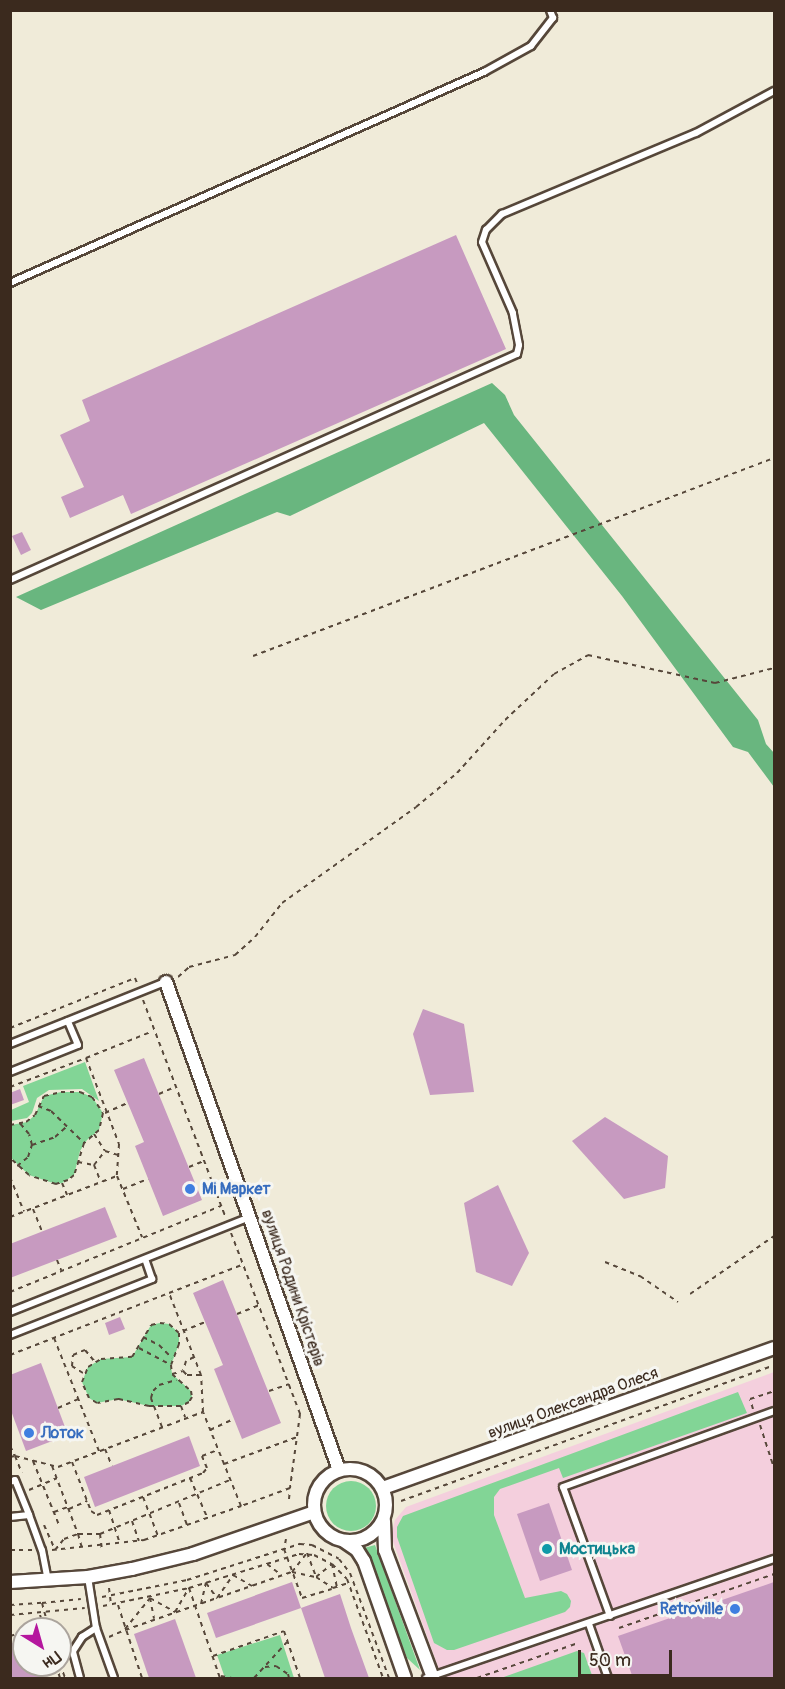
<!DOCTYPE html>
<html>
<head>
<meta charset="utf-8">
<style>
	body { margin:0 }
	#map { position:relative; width:785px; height:1689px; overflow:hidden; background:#f0ebd9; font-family:Pangolin,sans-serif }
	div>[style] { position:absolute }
	.built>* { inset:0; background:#f4cfdd }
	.green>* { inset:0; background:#82d596 }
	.round { border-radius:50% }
	.forest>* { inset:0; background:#69b67f }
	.building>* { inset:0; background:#c79ac0 }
	.path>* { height:2px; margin-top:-1px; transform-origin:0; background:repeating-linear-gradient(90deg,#56473a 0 4.5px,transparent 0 9px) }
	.roads { filter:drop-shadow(2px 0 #56473a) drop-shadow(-2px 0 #56473a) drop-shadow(0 2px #56473a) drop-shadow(0 -2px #56473a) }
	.service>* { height:6px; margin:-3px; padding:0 3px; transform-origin:3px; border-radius:3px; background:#fff }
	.minor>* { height:12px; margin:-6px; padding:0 6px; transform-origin:6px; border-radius:6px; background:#fff }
	.minor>.ring { margin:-6px; padding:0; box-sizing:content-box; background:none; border:12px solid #fff; border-radius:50% }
	.dots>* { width:16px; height:16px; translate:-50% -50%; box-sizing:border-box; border:3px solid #f6f6f2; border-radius:50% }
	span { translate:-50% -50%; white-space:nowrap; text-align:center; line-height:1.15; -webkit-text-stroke:6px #f6f6f2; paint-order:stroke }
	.shop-label { font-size:16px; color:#366cbe; font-weight:700 }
	.left { translate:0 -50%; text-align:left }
	.right { translate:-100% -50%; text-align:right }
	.street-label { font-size:16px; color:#3b2a1e }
	.culture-label { font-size:16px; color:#0d838f; font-weight:700 }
	.frame { position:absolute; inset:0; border:12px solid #3b2a1e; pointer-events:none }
	.north { position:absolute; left:12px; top:1617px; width:60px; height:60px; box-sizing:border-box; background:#f6f6f2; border:2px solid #aba49d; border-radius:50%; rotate:143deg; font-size:16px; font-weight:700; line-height:24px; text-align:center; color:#3b2a1e }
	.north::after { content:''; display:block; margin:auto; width:21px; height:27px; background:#b5179e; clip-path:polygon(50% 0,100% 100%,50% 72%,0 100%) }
	.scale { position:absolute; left:578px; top:1650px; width:94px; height:27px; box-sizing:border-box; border:3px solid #3b2a1e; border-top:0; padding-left:8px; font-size:18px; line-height:21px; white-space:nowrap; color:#3b2a1e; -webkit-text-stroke:4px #f6f6f2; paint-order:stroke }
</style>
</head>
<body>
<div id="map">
	<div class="built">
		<div style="clip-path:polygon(774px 1372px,774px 1678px,442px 1678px,391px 1536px,395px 1520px,406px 1507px)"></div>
	</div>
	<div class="green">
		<div style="clip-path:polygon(85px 1062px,99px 1101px,82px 1089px,49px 1090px,37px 1098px,32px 1113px,27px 1118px,11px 1121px,11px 1110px,29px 1102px,23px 1086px)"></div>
		<div style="clip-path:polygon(61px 1092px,80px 1092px,92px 1097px,103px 1113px,99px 1130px,87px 1140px,80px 1151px,74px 1175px,62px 1183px,56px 1184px,29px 1175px,11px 1158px,11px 1125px,27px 1122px,35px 1115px,44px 1096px)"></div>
		<div style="clip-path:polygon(160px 1323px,169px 1324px,179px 1333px,179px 1344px,171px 1365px,172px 1374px,191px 1391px,192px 1397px,189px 1402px,181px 1406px,149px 1406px,118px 1399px,97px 1403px,89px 1398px,82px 1382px,88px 1367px,101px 1359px,132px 1357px,151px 1325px)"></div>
		<div style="clip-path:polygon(738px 1392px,747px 1413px,563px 1478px,559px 1468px,500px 1489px,494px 1497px,494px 1515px,525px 1598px,561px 1591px,567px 1594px,571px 1601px,570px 1607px,565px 1612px,454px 1650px,447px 1650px,434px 1643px,397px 1537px,397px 1527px,403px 1516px)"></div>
		<div class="round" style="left:326px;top:1481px;width:50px;height:50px"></div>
		<div style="clip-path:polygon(375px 1545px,420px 1670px,407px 1658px,364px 1548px)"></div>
		<div style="clip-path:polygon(280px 1635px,294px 1678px,225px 1678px,217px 1655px)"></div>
		<div style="clip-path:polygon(577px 1651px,584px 1653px,593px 1678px,501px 1678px)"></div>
	</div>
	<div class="forest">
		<div style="clip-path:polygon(492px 383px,505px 395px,514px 415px,758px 720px,766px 744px,774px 753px,774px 787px,748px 752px,733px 747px,622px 596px,484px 423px,290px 516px,277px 512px,41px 610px,16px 597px)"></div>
	</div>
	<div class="building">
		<div style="clip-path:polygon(456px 235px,506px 349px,131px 514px,123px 495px,70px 518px,61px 497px,84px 487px,60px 435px,90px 421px,82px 400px)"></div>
		<div style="clip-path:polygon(22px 532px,31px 550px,21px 555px,12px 536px)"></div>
		<div style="clip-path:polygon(423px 1009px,464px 1024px,474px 1092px,430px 1095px,413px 1034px)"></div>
		<div style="clip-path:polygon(144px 1058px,202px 1200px,163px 1216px,135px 1146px,144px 1142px,114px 1070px)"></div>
		<div style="clip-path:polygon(20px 1089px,24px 1100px,10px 1105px,10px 1093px)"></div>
		<div style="clip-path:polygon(605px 1117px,668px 1156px,665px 1188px,624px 1199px,572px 1141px)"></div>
		<div style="clip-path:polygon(498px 1185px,529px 1253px,512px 1286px,476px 1272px,464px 1203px)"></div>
		<div style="clip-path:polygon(105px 1207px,117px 1237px,10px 1278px,10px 1244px)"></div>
		<div style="clip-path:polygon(223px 1280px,281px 1423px,242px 1439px,214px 1369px,223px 1365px,193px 1293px)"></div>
		<div style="clip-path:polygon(120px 1317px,125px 1329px,109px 1335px,105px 1323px)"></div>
		<div style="clip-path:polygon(41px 1363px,68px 1435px,26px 1451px,10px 1408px,10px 1375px)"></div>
		<div style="clip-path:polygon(189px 1436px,200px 1466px,95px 1507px,84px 1477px)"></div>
		<div style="clip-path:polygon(549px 1503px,572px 1570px,540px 1581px,517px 1514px)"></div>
		<div style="clip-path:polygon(292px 1582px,301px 1608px,216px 1638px,207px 1613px)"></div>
		<div style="clip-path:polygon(774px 1582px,774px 1678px,633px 1678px,618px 1636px)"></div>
		<div style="clip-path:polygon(340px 1594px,351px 1628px,369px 1678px,325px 1678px,301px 1608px)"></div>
		<div style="clip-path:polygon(175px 1619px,196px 1678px,149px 1678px,134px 1634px)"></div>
		<div style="clip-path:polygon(24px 1639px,24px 1665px,39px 1665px,43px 1678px,10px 1678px,10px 1644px)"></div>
	</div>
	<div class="path">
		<div style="left:253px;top:656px;width:557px;rotate:-20.81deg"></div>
		<div style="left:178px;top:977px;width:15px;rotate:-42deg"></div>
		<div style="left:189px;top:967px;width:48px;rotate:-14.6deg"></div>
		<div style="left:235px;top:955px;width:27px;rotate:-42deg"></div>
		<div style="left:255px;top:937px;width:43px;rotate:-51.5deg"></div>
		<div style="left:282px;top:903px;width:165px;rotate:-35.6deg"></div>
		<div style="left:416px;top:807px;width:53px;rotate:-39.7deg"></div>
		<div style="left:457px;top:773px;width:72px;rotate:-47.8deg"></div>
		<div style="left:505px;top:720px;width:67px;rotate:-43.2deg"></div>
		<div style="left:554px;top:674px;width:39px;rotate:-29deg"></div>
		<div style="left:588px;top:655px;width:130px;rotate:12.4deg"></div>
		<div style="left:715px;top:683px;width:61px;rotate:-14.3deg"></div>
		<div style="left:143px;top:1000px;width:231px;rotate:69.2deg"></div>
		<div style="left:10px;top:1028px;width:135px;rotate:-21.8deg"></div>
		<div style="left:135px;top:978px;width:5px;rotate:68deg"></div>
		<div style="left:86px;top:1058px;width:72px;rotate:-21.9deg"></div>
		<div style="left:10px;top:1087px;width:81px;rotate:-20.9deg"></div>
		<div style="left:86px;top:1058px;width:92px;rotate:69deg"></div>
		<div style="left:119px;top:1144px;width:32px;rotate:94deg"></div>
		<div style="left:117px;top:1176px;width:66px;rotate:67.7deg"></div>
		<div style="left:159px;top:1094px;width:17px;rotate:-24deg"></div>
		<div style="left:38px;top:1106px;width:14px;rotate:21deg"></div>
		<div style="left:51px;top:1111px;width:46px;rotate:44.1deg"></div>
		<div style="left:105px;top:1113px;width:24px;rotate:-24deg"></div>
		<div style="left:10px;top:1125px;width:16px;rotate:-11deg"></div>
		<div style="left:26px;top:1122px;width:11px;rotate:-38deg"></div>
		<div style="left:35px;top:1115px;width:21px;rotate:-65deg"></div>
		<div style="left:44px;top:1096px;width:17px;rotate:-13deg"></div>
		<div style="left:61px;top:1092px;width:19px"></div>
		<div style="left:80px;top:1092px;width:13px;rotate:23deg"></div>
		<div style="left:92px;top:1097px;width:19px;rotate:55deg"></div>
		<div style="left:103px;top:1113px;width:17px;rotate:103deg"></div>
		<div style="left:99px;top:1130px;width:20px;rotate:139deg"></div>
		<div style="left:84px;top:1143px;width:34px;rotate:107deg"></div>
		<div style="left:74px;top:1175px;width:8px;rotate:140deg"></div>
		<div style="left:68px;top:1180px;width:13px;rotate:162deg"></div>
		<div style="left:56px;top:1184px;width:28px;rotate:-162deg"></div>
		<div style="left:29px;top:1175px;width:25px;rotate:-138deg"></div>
		<div style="left:94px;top:1134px;width:20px;rotate:57deg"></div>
		<div style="left:105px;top:1151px;width:14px;rotate:17deg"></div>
		<div style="left:32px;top:1145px;width:24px;rotate:-19deg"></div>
		<div style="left:55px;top:1137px;width:15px;rotate:-42deg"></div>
		<div style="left:78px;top:1162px;width:16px;rotate:11deg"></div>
		<div style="left:94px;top:1165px;width:18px;rotate:68deg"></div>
		<div style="left:94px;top:1165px;width:18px;rotate:-52deg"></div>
		<div style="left:17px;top:1166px;width:14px;rotate:-39deg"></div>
		<div style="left:28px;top:1157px;width:13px;rotate:-72deg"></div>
		<div style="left:32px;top:1145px;width:11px;rotate:-105deg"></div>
		<div style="left:29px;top:1134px;width:16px;rotate:-130deg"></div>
		<div style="left:189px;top:1167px;width:16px;rotate:-22deg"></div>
		<div style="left:10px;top:1177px;width:37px;rotate:68deg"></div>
		<div style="left:62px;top:1183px;width:13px;rotate:67deg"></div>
		<div style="left:123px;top:1189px;width:27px;rotate:-22deg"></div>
		<div style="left:33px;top:1209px;width:24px;rotate:68deg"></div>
		<div style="left:10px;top:1217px;width:115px;rotate:-21deg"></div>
		<div style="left:231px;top:1233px;width:194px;rotate:69.1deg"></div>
		<div style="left:300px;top:1414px;width:75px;rotate:97.7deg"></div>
		<div style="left:290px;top:1488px;width:52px;rotate:159.8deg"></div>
		<div style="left:57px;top:1260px;width:11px;rotate:68deg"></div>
		<div style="left:605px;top:1262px;width:38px;rotate:22deg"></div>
		<div style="left:640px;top:1276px;width:46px;rotate:34.4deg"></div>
		<div style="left:10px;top:1292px;width:228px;rotate:-22.2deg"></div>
		<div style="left:690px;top:1294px;width:102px;rotate:-34.6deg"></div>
		<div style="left:237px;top:1314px;width:24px;rotate:-22deg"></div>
		<div style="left:160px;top:1323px;width:9px;rotate:6deg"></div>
		<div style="left:169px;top:1324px;width:13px;rotate:42deg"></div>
		<div style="left:179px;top:1333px;width:11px;rotate:90deg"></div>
		<div style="left:179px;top:1344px;width:22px;rotate:111deg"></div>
		<div style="left:171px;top:1365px;width:9px;rotate:84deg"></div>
		<div style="left:172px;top:1374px;width:25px;rotate:42deg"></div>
		<div style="left:191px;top:1391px;width:6px;rotate:81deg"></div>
		<div style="left:192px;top:1397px;width:6px;rotate:121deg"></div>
		<div style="left:189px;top:1402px;width:9px;rotate:153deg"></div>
		<div style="left:181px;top:1406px;width:32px;rotate:180deg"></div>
		<div style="left:149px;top:1406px;width:32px;rotate:-167deg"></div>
		<div style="left:118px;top:1399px;width:21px;rotate:169deg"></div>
		<div style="left:97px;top:1403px;width:9px;rotate:-148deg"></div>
		<div style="left:89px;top:1398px;width:17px;rotate:-114deg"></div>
		<div style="left:82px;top:1382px;width:16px;rotate:-68deg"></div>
		<div style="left:88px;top:1367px;width:15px;rotate:-32deg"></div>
		<div style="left:101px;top:1359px;width:31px;rotate:-4deg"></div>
		<div style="left:132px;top:1357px;width:37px;rotate:-59deg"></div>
		<div style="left:151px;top:1325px;width:9px;rotate:-13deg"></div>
		<div style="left:183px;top:1331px;width:24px;rotate:-22deg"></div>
		<div style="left:143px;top:1337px;width:18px;rotate:27deg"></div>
		<div style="left:159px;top:1345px;width:18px;rotate:45deg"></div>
		<div style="left:54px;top:1338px;width:122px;rotate:68.3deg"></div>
		<div style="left:139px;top:1348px;width:36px;rotate:28deg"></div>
		<div style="left:10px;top:1355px;width:171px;rotate:-21.3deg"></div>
		<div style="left:194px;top:1357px;width:9px;rotate:153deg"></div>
		<div style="left:186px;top:1361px;width:10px;rotate:107deg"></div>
		<div style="left:183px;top:1371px;width:6px;rotate:45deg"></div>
		<div style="left:187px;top:1375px;width:14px"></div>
		<div style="left:83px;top:1373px;width:13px;rotate:-148deg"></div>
		<div style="left:72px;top:1366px;width:11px;rotate:-85deg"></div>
		<div style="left:73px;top:1355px;width:13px;rotate:-23deg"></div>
		<div style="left:85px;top:1350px;width:16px;rotate:50deg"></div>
		<div style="left:172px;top:1374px;width:11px;rotate:-15deg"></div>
		<div style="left:269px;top:1391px;width:21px;rotate:-19deg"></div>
		<div style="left:181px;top:1406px;width:12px;rotate:70deg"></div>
		<div style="left:58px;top:1408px;width:22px;rotate:-24deg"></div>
		<div style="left:753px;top:1409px;width:10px;rotate:-107deg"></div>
		<div style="left:750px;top:1399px;width:25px;rotate:-18deg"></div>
		<div style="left:760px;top:1425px;width:45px;rotate:72deg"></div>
		<div style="left:162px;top:1427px;width:31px;rotate:-111deg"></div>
		<div style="left:151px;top:1398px;width:7px;rotate:-74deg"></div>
		<div style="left:153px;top:1391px;width:8px;rotate:-45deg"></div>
		<div style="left:159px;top:1385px;width:18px;rotate:-16deg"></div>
		<div style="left:210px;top:1430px;width:26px;rotate:-25deg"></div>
		<div style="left:10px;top:1446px;width:11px;rotate:63deg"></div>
		<div style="left:15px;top:1456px;width:44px;rotate:14.3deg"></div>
		<div style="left:58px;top:1467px;width:155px;rotate:-20.8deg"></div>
		<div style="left:105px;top:1449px;width:18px;rotate:68deg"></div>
		<div style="left:10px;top:1457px;width:5px;rotate:-11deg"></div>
		<div style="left:15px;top:1456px;width:18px;rotate:68deg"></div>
		<div style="left:33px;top:1461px;width:69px;rotate:67.9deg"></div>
		<div style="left:72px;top:1462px;width:53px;rotate:68.8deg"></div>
		<div style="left:91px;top:1511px;width:7px;rotate:34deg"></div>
		<div style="left:97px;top:1515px;width:114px;rotate:-21.6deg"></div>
		<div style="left:203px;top:1473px;width:6px;rotate:-51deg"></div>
		<div style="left:207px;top:1468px;width:13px;rotate:-113deg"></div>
		<div style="left:202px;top:1456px;width:17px;rotate:-21deg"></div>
		<div style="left:224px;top:1464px;width:78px;rotate:-20.3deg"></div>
		<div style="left:52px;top:1466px;width:73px;rotate:69.1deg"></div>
		<div style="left:78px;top:1534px;width:22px"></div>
		<div style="left:100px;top:1534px;width:141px;rotate:-22.6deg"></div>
		<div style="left:190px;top:1478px;width:43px;rotate:66.4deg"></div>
		<div style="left:29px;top:1490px;width:30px;rotate:-23deg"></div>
		<div style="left:143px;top:1497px;width:42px;rotate:69deg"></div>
		<div style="left:289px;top:1499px;width:9px;rotate:-84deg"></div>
		<div style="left:401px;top:1501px;width:397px;rotate:-20deg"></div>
		<div style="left:179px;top:1503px;width:23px;rotate:70deg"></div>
		<div style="left:69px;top:1509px;width:20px;rotate:-24deg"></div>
		<div style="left:109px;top:1510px;width:35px;rotate:72deg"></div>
		<div style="left:54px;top:1512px;width:15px;rotate:-20deg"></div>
		<div style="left:132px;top:1521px;width:21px;rotate:71deg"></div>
		<div style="left:44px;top:1525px;width:27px;rotate:66deg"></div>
		<div style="left:55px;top:1550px;width:14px;rotate:-51deg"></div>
		<div style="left:64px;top:1539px;width:15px;rotate:-20deg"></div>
		<div style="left:78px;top:1534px;width:15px;rotate:74deg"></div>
		<div style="left:100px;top:1534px;width:17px;rotate:83deg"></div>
		<div style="left:286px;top:1539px;width:10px;rotate:101deg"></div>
		<div style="left:284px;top:1549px;width:52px;rotate:69.8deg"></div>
		<div style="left:302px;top:1598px;width:31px;rotate:-17deg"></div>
		<div style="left:10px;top:1550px;width:22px"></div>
		<div style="left:52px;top:1550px;width:93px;rotate:-6.2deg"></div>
		<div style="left:144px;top:1540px;width:103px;rotate:-19.3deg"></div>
		<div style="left:241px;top:1506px;width:101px;rotate:-112deg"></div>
		<div style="left:203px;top:1412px;width:37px;rotate:-93deg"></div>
		<div style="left:201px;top:1375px;width:88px;rotate:-111.3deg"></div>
		<div style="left:169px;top:1293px;width:80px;rotate:-21.1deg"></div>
		<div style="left:307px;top:1553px;width:26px;rotate:69deg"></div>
		<div style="left:316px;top:1577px;width:21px;rotate:-39deg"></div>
		<div style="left:332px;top:1564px;width:24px;rotate:78deg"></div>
		<div style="left:267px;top:1564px;width:18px;rotate:38deg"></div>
		<div style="left:292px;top:1572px;width:24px;rotate:-52deg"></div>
		<div style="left:109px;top:1588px;width:17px;rotate:83deg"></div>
		<div style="left:189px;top:1588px;width:95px;rotate:71deg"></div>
		<div style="left:102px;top:1597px;width:87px;rotate:-11.3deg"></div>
		<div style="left:187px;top:1580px;width:119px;rotate:-17.7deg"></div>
		<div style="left:300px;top:1544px;width:12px;rotate:5deg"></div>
		<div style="left:312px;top:1545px;width:30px;rotate:27deg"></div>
		<div style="left:339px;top:1559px;width:18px;rotate:52deg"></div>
		<div style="left:350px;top:1573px;width:112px;rotate:69.6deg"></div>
		<div style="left:150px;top:1598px;width:21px;rotate:79deg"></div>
		<div style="left:42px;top:1603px;width:39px;rotate:-6deg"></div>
		<div style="left:201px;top:1604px;width:22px;rotate:-77deg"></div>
		<div style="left:206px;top:1583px;width:19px;rotate:54deg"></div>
		<div style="left:217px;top:1598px;width:28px;rotate:-55deg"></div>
		<div style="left:233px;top:1575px;width:22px;rotate:30deg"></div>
		<div style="left:10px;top:1605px;width:32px;rotate:-4deg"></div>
		<div style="left:42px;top:1603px;width:27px;rotate:75deg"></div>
		<div style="left:118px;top:1605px;width:77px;rotate:71.8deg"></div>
		<div style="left:103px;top:1606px;width:88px;rotate:-11.8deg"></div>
		<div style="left:189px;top:1588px;width:115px;rotate:-17.2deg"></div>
		<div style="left:299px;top:1554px;width:15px;rotate:4deg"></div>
		<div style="left:314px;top:1555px;width:20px;rotate:27deg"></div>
		<div style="left:332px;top:1564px;width:21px;rotate:45deg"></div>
		<div style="left:347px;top:1579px;width:105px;rotate:70deg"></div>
		<div style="left:10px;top:1615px;width:75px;rotate:-5.3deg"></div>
		<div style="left:40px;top:1615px;width:15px;rotate:70deg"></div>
		<div style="left:619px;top:1628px;width:164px;rotate:-19.2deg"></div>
		<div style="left:34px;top:1629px;width:10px;rotate:-17deg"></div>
		<div style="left:125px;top:1629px;width:40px;rotate:-51deg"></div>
		<div style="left:150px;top:1598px;width:29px;rotate:29deg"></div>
		<div style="left:175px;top:1612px;width:28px;rotate:-60deg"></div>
		<div style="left:10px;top:1636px;width:15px;rotate:-16deg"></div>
		<div style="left:109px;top:1637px;width:17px;rotate:-24deg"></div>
		<div style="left:125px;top:1630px;width:177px;rotate:-19.2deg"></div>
		<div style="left:292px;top:1572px;width:25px;rotate:12deg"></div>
		<div style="left:316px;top:1577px;width:20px;rotate:33deg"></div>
		<div style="left:333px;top:1588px;width:16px;rotate:-18deg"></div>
		<div style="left:213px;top:1656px;width:75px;rotate:-19.4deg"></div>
		<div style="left:284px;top:1631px;width:50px;rotate:71.2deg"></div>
		<div style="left:60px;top:1664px;width:15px;rotate:70deg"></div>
		<div style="left:56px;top:1665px;width:14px;rotate:73deg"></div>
		<div style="left:265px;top:1667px;width:11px;rotate:-5deg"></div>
		<div style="left:276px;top:1666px;width:14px;rotate:34deg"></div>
		<div style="left:288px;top:1674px;width:4px;rotate:76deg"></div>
		<div style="left:221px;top:1676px;width:11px;rotate:10deg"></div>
		<div style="left:254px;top:1678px;width:49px;rotate:-47.5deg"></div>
		<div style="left:477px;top:1678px;width:104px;rotate:-19.1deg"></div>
	</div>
	<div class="roads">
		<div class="service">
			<div style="left:10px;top:283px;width:519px;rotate:-24deg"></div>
			<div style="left:484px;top:72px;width:54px;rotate:-29deg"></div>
			<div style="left:531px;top:46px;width:36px;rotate:-52deg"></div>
			<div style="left:553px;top:18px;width:9px;rotate:-111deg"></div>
			<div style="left:10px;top:580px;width:555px;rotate:-24.03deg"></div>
			<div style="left:517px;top:354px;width:9px;rotate:-77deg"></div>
			<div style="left:519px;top:345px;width:33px;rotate:-101deg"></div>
			<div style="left:513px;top:313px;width:77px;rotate:-113.6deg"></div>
			<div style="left:482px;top:242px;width:13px;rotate:-72deg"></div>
			<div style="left:486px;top:230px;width:23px;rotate:-45deg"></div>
			<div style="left:502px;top:214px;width:210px;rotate:-22.7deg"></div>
			<div style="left:696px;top:133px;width:89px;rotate:-28.3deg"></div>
			<div style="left:10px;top:1044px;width:167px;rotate:-21.8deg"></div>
			<div style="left:10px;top:1072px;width:73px;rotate:-21.7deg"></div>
			<div style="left:78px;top:1045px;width:26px;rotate:-113deg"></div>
			<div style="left:10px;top:1312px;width:258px;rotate:-21.6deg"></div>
			<div style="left:10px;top:1335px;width:153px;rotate:-21.5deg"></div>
			<div style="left:152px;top:1279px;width:21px;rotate:-109deg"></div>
			<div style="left:10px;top:1482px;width:5px;rotate:-22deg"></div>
			<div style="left:15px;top:1480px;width:38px;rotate:68deg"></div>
			<div style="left:29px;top:1515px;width:37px;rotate:70deg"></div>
			<div style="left:42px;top:1550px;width:31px;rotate:79deg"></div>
			<div style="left:10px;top:1517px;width:19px;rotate:-6deg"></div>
			<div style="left:88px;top:1577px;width:52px;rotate:81.1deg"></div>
			<div style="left:610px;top:1616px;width:137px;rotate:-110deg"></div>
			<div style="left:563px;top:1487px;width:224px;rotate:-19.8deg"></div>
			<div style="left:589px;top:1624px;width:57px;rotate:70.6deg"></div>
			<div style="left:80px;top:1678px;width:28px;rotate:-105deg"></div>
			<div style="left:73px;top:1651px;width:17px;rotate:-57deg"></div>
			<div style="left:82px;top:1637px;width:17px;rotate:-33deg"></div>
			<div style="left:96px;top:1628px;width:53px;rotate:70.2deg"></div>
			<div style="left:426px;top:1678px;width:368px;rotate:-18.9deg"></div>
		</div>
		<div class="minor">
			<div style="left:166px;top:982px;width:518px;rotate:70.48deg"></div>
			<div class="ring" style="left:314px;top:1469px;width:60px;height:60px"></div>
			<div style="left:383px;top:1488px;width:415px;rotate:-19.7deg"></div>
			<div style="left:384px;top:1521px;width:29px;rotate:88deg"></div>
			<div style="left:385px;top:1550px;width:137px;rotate:69.4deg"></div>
			<div style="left:344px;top:1541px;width:16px;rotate:35deg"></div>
			<div style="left:357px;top:1550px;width:13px;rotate:58deg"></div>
			<div style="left:364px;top:1561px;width:124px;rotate:70.7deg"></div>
			<div style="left:10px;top:1582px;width:78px;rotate:-3.7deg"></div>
			<div style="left:88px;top:1577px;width:45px;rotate:-10.3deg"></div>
			<div style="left:132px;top:1569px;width:63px;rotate:-13.8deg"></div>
			<div style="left:193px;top:1554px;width:128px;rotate:-19.1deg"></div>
		</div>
	</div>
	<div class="dots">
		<div style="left:190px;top:1189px;background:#3f7fe0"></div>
		<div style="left:29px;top:1433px;background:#3f7fe0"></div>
		<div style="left:547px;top:1549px;background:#0f9aa8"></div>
		<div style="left:735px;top:1609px;background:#3f7fe0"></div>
	</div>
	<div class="shop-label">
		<span class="left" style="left:202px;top:1189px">Мі Маркет</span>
		<span class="left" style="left:41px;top:1433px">Лоток</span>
		<span class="right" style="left:723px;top:1609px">Retroville</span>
	</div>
	<div class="street-label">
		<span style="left:293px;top:1288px;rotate:71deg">вулиця Родини Крістерів</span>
		<span style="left:573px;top:1403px;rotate:-20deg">вулиця Олександра Олеся</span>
	</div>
	<div class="culture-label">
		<span class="left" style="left:559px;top:1549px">Мостицька</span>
	</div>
	<div class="frame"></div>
	<div class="north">Пн</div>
	<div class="scale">50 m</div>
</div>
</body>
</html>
